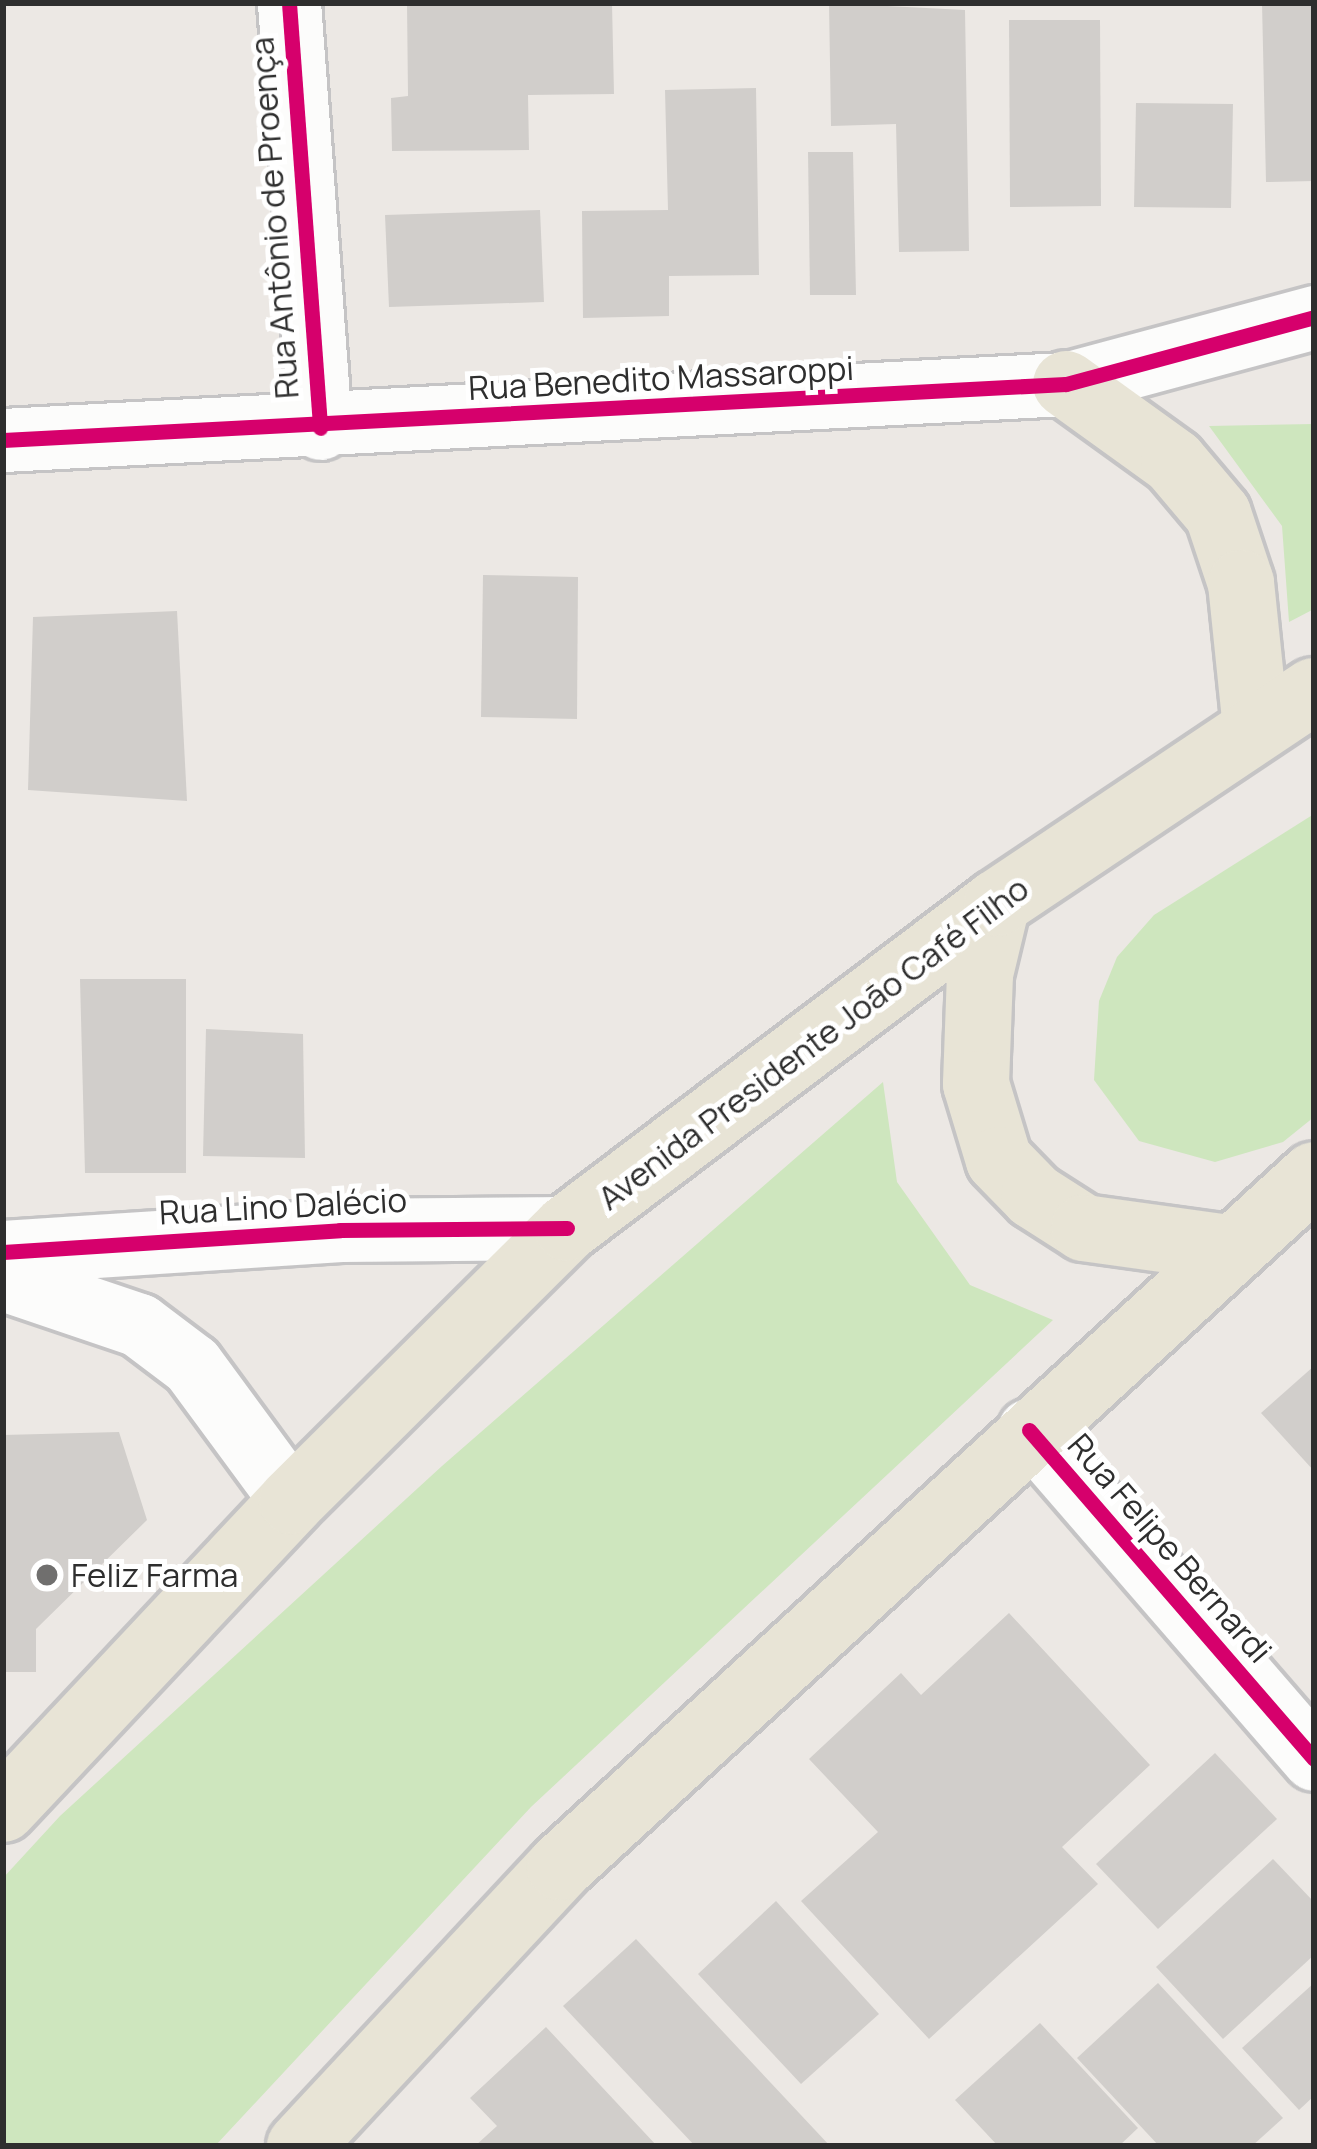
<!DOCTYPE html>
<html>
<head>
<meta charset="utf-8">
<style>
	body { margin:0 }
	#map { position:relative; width:1317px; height:2149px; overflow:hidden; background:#ece8e4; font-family:Manrope,sans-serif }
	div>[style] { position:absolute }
	.green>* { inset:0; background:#cee6be }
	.building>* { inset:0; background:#d1cecb }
	.roads { filter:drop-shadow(3px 0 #c5c4c5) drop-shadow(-3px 0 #c5c4c5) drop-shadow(0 3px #c5c4c5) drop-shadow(0 -3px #c5c4c5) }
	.minor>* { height:63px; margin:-31.5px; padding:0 31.5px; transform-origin:31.5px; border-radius:31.5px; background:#fcfcfb }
	.primary>* { height:66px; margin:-33px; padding:0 33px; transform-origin:33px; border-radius:33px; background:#e8e4d6 }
	.cycleway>* { height:15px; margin:-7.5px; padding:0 7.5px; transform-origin:7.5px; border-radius:7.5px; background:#d6006c }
	.dots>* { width:33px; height:33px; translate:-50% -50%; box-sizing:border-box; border:6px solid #fff; border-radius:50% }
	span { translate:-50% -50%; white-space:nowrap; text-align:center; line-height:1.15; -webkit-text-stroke:10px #fff; paint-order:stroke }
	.street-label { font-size:33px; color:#2e2e2e }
	.poi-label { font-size:33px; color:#2e2e2e }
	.left { translate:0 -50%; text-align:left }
	.frame { position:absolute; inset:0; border:6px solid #2e2e2e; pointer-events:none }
</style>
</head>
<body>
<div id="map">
	<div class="green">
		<div style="clip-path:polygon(1314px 424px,1314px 609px,1289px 622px,1282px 526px,1209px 426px)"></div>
		<div style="clip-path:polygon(1314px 814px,1314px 1117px,1283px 1142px,1215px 1162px,1139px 1141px,1094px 1080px,1099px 1001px,1117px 957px,1154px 915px)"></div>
		<div style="clip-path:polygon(883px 1082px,897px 1182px,970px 1285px,1053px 1320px,531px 1807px,215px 2146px,3px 2146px,3px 1878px,60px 1816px,442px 1466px)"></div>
	</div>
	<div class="building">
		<div style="clip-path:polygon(407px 3px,612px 3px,614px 94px,528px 95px,529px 150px,392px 151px,391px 98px,408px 96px)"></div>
		<div style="clip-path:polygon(829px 3px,965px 10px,969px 251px,899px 252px,896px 124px,831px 126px)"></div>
		<div style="clip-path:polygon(1262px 3px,1314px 3px,1314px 181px,1266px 182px)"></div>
		<div style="clip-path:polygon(1009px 20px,1100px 20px,1101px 206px,1010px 207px)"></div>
		<div style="clip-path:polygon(756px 88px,759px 275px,669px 276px,669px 316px,583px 318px,582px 211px,668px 210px,665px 90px)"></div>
		<div style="clip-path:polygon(1136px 103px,1233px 104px,1231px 208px,1134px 207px)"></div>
		<div style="clip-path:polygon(808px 152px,853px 152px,856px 295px,810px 295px)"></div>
		<div style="clip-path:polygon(540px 210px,544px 302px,389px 307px,385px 215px)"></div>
		<div style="clip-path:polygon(483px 575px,578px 577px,577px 719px,481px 717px)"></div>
		<div style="clip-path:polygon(177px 611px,187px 801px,28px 790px,33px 617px)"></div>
		<div style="clip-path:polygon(80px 979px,186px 979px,186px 1173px,85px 1173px)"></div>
		<div style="clip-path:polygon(206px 1029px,303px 1034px,305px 1158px,203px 1156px)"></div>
		<div style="clip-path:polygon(1314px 1366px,1314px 1471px,1261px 1413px)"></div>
		<div style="clip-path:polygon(119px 1432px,147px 1520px,36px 1629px,36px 1672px,3px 1672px,3px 1435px)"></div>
		<div style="clip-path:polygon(1009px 1613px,1150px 1765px,1062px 1847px,1098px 1884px,929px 2039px,801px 1901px,878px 1832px,809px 1759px,901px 1673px,921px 1695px)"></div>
		<div style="clip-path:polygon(1215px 1753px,1277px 1819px,1158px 1929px,1096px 1864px)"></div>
		<div style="clip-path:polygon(1273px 1859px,1314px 1902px,1314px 1955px,1223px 2039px,1156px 1967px)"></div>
		<div style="clip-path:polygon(776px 1901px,879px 2014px,801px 2084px,698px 1974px)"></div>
		<div style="clip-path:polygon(636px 1939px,830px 2146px,695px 2146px,563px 2006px)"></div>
		<div style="clip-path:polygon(1158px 1983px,1283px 2118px,1252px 2146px,1159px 2146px,1077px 2058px)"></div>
		<div style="clip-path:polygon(1314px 1983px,1314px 2096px,1299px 2110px,1242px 2048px)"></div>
		<div style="clip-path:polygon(1040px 2023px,1138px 2128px,1119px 2146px,998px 2146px,955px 2100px)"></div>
		<div style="clip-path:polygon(546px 2027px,657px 2146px,475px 2146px,497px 2126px,470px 2098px)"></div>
	</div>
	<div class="roads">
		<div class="minor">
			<div style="left:289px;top:3px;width:426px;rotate:85.8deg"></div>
			<div style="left:3px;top:440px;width:1064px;rotate:-3.02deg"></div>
			<div style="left:1066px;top:384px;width:257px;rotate:-15.1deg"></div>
			<div style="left:3px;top:1252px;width:338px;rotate:-3.7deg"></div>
			<div style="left:340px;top:1230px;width:227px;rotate:-0.5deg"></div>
			<div style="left:3px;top:1279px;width:144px;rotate:18.7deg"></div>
			<div style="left:139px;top:1325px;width:66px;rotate:37deg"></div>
			<div style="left:192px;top:1365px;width:169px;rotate:53.7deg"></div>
			<div style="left:1029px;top:1430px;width:435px;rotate:49.1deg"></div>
		</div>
		<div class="primary">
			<div style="left:1066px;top:384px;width:133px;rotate:35.8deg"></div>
			<div style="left:1174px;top:462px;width:68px;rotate:49.8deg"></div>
			<div style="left:1218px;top:514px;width:73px;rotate:71.6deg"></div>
			<div style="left:1241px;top:583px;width:145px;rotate:84.1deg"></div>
			<div style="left:997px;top:903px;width:73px;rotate:103.5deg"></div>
			<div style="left:980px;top:974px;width:110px;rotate:92.1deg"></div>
			<div style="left:976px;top:1084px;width:79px;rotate:73.2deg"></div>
			<div style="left:999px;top:1160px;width:50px;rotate:45.8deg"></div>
			<div style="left:1034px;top:1196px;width:59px;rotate:32.6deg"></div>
			<div style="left:1084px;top:1228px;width:145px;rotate:7.9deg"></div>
			<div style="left:3px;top:1809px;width:422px;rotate:-46.8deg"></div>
			<div style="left:292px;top:1501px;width:387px;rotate:-44.8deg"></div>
			<div style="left:567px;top:1228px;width:539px;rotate:-37.08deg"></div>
			<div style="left:997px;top:903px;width:381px;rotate:-33.8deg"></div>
			<div style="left:300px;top:2146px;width:381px;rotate:-47deg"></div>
			<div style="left:560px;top:1867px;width:1023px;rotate:-42.54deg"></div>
		</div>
	</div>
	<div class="cycleway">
		<div style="left:289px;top:3px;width:426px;rotate:85.8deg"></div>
		<div style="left:3px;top:440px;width:1064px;rotate:-3.02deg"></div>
		<div style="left:1066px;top:384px;width:257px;rotate:-15.1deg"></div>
		<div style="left:3px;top:1252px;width:338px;rotate:-3.7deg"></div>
		<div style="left:340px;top:1230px;width:227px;rotate:-0.5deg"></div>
		<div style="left:1029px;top:1430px;width:435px;rotate:49.1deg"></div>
	</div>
	<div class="dots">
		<div style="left:47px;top:1575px;background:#706f6e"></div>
	</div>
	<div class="street-label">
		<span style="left:274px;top:218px;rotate:-94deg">Rua Antônio de Proença</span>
		<span style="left:661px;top:378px;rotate:-3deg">Rua Benedito Massaroppi</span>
		<span style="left:813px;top:1043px;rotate:-37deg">Avenida Presidente João Café Filho</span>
		<span style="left:283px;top:1206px;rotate:-3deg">Rua Lino Dalécio</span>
		<span style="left:1170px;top:1548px;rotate:49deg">Rua Felipe Bernardi</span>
	</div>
	<div class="poi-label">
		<span class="left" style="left:71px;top:1575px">Feliz Farma</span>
	</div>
	<div class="frame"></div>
</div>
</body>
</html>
